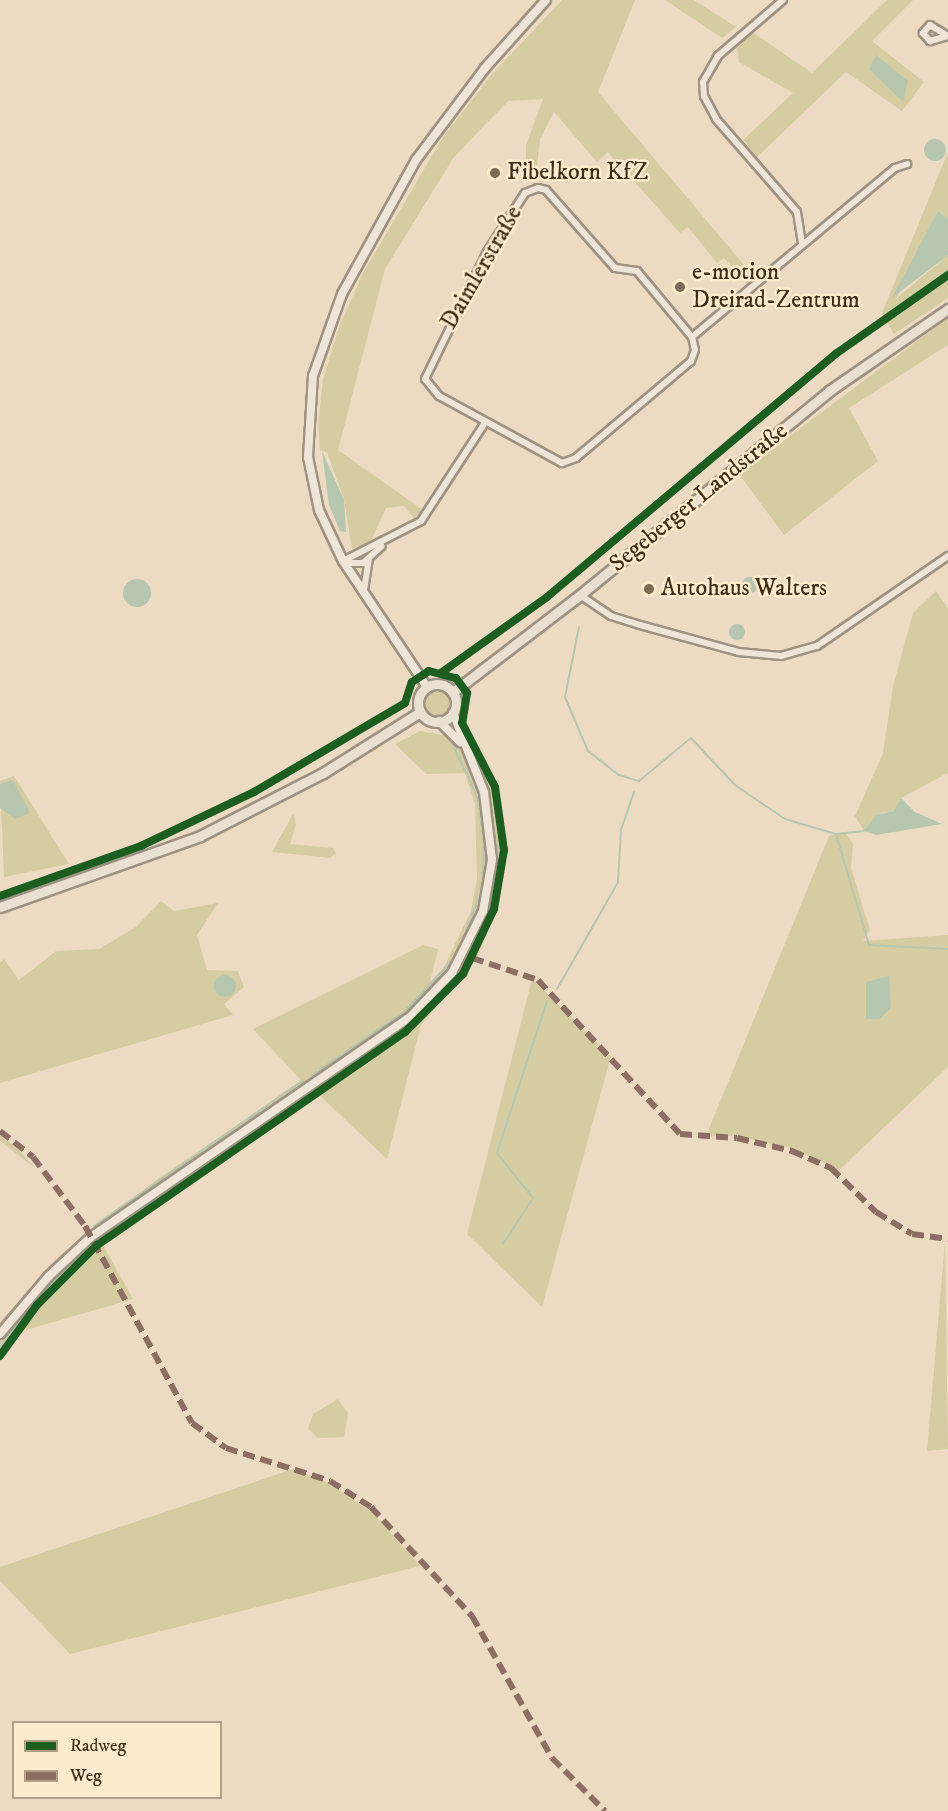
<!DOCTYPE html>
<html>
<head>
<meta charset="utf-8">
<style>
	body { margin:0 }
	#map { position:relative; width:948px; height:1811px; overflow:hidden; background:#ecdbc2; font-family:"IM FELL DW Pica",serif }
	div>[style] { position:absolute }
	.green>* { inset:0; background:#d6cca2 }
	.round { border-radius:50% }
	.water>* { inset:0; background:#b7c6af }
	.stream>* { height:2px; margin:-1px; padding:0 1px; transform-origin:1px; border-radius:1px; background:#b7c6af }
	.roads { filter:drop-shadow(2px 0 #9e9282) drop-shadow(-2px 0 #9e9282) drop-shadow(0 2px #9e9282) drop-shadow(0 -2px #9e9282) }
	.minor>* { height:6px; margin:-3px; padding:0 3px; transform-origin:3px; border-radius:3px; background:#eee5d8 }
	.secondary>* { height:8px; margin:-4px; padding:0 4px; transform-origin:4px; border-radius:4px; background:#eee5d8 }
	.primary>* { height:9px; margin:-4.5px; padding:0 4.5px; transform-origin:4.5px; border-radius:4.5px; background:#eae0d2 }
	.primary>.ring { margin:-4.5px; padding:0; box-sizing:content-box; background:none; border:9px solid #eae0d2; border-radius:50% }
	.quiet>* { height:6px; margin-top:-3px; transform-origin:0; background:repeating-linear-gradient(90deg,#8d6e63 0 12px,transparent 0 18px) }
	.cycleway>* { height:8px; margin:-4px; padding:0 4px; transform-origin:4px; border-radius:4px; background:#1b5e20 }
	.dots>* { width:16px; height:16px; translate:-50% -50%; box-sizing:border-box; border:3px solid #feeacc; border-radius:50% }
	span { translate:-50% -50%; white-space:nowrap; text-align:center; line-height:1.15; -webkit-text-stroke:5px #feeacc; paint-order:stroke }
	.poi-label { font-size:24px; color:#3f2d18 }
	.left { translate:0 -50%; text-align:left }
	.street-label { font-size:24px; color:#3f2d18 }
	.legend { position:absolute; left:12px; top:1721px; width:210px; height:78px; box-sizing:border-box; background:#feeacc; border:2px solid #b29e84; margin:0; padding:8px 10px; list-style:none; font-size:18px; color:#3f2d18 }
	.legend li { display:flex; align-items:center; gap:12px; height:30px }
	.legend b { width:30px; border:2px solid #b29e84 }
</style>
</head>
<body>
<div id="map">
	<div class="green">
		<div style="clip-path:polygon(562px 0,635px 0,598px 92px,755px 278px,748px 285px,724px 258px,717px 263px,688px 227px,680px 233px,608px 152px,597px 162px,554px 112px,540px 139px,536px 177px,526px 179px,526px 145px,543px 99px,508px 101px,454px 157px,385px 269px,338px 450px,423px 510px,414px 518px,404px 506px,386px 508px,371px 541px,352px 549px,344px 500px,327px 452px,320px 451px,318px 425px,323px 379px,339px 327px,363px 273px,443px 137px,493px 73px)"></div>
		<div style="clip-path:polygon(665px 0,694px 0,736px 27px,722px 38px)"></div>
		<div style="clip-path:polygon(887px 0,913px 0,872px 41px,924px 82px,902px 111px,846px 72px,757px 157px,743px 140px,793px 93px,739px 62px,737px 45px,752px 32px,812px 73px)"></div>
		<div style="clip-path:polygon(948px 152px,948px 219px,938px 211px,896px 299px,948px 255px,948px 298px,894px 334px,882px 313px)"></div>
		<div style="clip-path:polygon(948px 318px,948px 345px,849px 408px,878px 461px,784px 535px,739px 474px)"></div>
		<div style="clip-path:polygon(936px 591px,948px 608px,948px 773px,901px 798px,895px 811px,882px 813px,864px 831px,855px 816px,883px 753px,893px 686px,913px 613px)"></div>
		<div class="round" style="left:423px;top:688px;width:28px;height:28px"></div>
		<div style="clip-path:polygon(465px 723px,499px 794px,505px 867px,478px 957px,421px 1025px,387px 1159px,319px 1095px,103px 1245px,133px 1299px,19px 1332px,0 1360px,0 1322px,59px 1256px,159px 1178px,302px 1081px,253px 1029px,423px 945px,438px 949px,429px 986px,443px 969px,471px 911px,477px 879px,475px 804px,465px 773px,426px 774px,395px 744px,420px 731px,447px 736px)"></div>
		<div style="clip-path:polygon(14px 776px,69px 864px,4px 877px,0 781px)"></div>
		<div style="clip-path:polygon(293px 814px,296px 824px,290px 844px,333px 848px,336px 853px,330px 858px,272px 852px)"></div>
		<div style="clip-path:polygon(845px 832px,853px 844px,851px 868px,870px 930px,863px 941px,948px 935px,948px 1067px,839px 1170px,791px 1148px,736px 1136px,706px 1136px,829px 836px)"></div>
		<div style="clip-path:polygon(161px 901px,174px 911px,218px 903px,197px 935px,207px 970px,238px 971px,244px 987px,224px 1004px,233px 1015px,0 1083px,0 963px,4px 959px,19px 980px,56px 951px,99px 949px,136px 927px)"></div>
		<div style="clip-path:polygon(532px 979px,611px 1056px,542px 1307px,467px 1234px)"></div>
		<div style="clip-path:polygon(0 1135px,20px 1151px,35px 1168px,0 1141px)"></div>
		<div style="clip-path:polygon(945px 1241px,948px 1449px,927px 1451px)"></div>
		<div style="clip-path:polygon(338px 1399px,348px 1413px,344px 1437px,318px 1438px,308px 1429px,313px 1414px)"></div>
		<div style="clip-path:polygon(293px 1469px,327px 1482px,373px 1513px,420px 1566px,70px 1654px,0 1581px,0 1567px)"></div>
	</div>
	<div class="water">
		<div style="clip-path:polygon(876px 55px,908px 81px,903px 102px,869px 69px)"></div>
		<div class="round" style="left:924px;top:139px;width:22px;height:22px"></div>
		<div style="clip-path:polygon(938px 211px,948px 219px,948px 255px,892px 298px)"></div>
		<div style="clip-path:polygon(322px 451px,344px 500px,346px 532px,340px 531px,329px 505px)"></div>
		<div class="round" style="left:742px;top:577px;width:16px;height:16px"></div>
		<div class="round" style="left:123px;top:579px;width:28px;height:28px"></div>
		<div class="round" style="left:729px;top:624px;width:16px;height:16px"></div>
		<div style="clip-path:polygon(13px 780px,30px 813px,15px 819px,0 808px,0 784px)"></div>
		<div style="clip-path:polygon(901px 798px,915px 812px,942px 824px,876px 835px,864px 831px,876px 815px,894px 811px)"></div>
		<div class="round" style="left:214px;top:975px;width:22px;height:22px"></div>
		<div style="clip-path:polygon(889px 976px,891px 1007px,880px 1019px,866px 1019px,866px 982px)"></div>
	</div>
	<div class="stream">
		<div style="left:579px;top:627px;width:71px;rotate:101.3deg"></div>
		<div style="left:565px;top:697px;width:59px;rotate:66.9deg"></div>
		<div style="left:588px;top:751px;width:39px;rotate:38deg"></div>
		<div style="left:619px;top:775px;width:21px;rotate:17deg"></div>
		<div style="left:639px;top:781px;width:67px;rotate:-39.6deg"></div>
		<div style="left:691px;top:738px;width:64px;rotate:46.9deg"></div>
		<div style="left:735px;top:785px;width:60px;rotate:34.2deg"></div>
		<div style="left:785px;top:819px;width:53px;rotate:16.4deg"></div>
		<div style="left:836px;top:834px;width:28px;rotate:-6deg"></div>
		<div style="left:452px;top:743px;width:61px;rotate:64.7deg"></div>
		<div style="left:478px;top:798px;width:46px;rotate:82.6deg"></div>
		<div style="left:484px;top:844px;width:45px;rotate:92.5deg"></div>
		<div style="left:482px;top:889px;width:64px;rotate:111deg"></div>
		<div style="left:836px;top:834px;width:116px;rotate:73.4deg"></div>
		<div style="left:869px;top:945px;width:79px;rotate:2.9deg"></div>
		<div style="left:557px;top:989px;width:123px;rotate:-60.3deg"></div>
		<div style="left:618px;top:882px;width:52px;rotate:-86.7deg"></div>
		<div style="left:621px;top:830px;width:40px;rotate:-71.1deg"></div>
		<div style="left:431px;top:1005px;width:58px;rotate:-50.6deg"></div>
		<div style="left:468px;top:960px;width:67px;rotate:-68deg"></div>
		<div style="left:493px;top:898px;width:69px;rotate:-84.2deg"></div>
		<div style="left:500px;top:829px;width:47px;rotate:-101.1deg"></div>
		<div style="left:312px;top:1075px;width:112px;rotate:-34.4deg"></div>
		<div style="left:404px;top:1012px;width:74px;rotate:-47.2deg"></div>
		<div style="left:328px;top:1080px;width:117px;rotate:-34.9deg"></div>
		<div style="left:312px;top:1091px;width:9px;rotate:-36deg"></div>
		<div style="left:160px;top:1194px;width:173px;rotate:-34.1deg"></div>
		<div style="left:94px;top:1226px;width:255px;rotate:-34.9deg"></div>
		<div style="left:98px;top:1240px;width:39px;rotate:-38deg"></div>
		<div style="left:503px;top:1244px;width:55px;rotate:-56.9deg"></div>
		<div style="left:533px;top:1198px;width:58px;rotate:-128.7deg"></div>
		<div style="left:497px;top:1153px;width:160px;rotate:-71.8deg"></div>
		<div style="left:0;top:1348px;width:63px;rotate:-52.8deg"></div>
		<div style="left:38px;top:1298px;width:76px;rotate:-44.5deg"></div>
	</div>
	<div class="roads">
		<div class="minor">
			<div style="left:783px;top:0;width:86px;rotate:139.3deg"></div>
			<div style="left:718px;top:56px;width:30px;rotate:120deg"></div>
			<div style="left:703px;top:82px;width:14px;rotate:86deg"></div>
			<div style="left:704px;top:96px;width:26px;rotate:62deg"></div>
			<div style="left:716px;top:119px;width:123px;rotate:48.9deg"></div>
			<div style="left:797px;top:212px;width:32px;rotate:81deg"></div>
			<div style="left:948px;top:36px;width:21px;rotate:-149deg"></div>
			<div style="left:930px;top:25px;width:11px;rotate:131deg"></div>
			<div style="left:923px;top:33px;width:11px;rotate:49deg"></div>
			<div style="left:930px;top:41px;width:19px;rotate:-16deg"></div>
			<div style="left:538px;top:188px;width:8px;rotate:14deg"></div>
			<div style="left:546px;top:190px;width:104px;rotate:48.5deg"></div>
			<div style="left:615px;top:268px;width:22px;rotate:8deg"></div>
			<div style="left:637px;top:271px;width:86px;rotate:50.2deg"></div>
			<div style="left:692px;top:337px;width:13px;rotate:77deg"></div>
			<div style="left:695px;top:350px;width:12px;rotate:110deg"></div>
			<div style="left:691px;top:361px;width:150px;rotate:139.9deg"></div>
			<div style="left:576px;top:458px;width:15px;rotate:160deg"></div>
			<div style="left:562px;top:463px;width:140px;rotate:-151.4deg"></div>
			<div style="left:439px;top:396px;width:22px;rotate:-129deg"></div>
			<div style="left:425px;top:379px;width:141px;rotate:-64deg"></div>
			<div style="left:487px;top:252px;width:70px;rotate:-57.2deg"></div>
			<div style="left:525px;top:193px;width:14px;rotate:-21deg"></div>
			<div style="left:692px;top:337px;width:264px;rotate:-39.8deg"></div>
			<div style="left:895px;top:168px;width:13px;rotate:-18deg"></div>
			<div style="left:343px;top:561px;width:88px;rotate:-27.1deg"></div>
			<div style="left:421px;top:521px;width:117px;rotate:-56.9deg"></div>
			<div style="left:346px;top:563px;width:17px"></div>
			<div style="left:363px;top:563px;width:25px;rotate:-42deg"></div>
			<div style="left:364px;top:590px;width:31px;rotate:-81deg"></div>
			<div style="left:580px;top:595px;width:37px;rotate:34deg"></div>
			<div style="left:611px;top:616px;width:30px;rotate:17deg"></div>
			<div style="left:640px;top:625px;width:103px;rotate:15.3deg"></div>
			<div style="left:739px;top:652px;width:42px;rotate:5.4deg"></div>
			<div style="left:781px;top:656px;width:37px;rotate:-16deg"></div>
			<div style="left:817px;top:646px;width:159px;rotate:-34.5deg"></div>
		</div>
		<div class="secondary">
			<div style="left:427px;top:687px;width:151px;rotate:-123.7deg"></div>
			<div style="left:343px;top:561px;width:56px;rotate:-115.2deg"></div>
			<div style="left:319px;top:510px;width:54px;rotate:-101.7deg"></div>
			<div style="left:308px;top:457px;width:81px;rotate:-86.5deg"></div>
			<div style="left:313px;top:376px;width:87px;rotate:-70.5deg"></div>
			<div style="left:342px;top:294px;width:153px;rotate:-61.1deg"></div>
			<div style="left:416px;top:160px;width:115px;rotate:-53.1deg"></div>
			<div style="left:485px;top:68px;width:91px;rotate:-48.1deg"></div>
			<div style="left:439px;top:721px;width:30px;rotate:45deg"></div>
			<div style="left:0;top:1334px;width:76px;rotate:-49.8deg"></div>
			<div style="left:49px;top:1276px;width:57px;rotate:-42.9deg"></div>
			<div style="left:91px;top:1237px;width:389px;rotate:-34.6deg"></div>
			<div style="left:411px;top:1016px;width:59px;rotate:-46.4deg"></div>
			<div style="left:452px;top:973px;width:69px;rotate:-63.4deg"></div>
			<div style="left:483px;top:911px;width:52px;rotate:-80deg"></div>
			<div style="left:492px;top:860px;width:68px;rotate:-96.7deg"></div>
			<div style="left:484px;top:792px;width:85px;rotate:-111.4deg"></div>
		</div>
		<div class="primary">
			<div class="ring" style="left:418px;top:684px;width:29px;height:29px"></div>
			<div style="left:453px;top:692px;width:160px;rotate:-37.4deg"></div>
			<div style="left:580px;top:595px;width:322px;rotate:-39.3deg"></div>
			<div style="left:829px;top:391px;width:145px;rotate:-34.6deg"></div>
			<div style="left:0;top:907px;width:212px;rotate:-19.5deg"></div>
			<div style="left:200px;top:836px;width:138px;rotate:-27.1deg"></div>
			<div style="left:323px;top:773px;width:115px;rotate:-32.2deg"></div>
		</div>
	</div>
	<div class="quiet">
		<div style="left:472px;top:958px;width:70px;rotate:18.4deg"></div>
		<div style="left:538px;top:980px;width:209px;rotate:47.3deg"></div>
		<div style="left:680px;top:1134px;width:57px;rotate:4deg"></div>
		<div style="left:737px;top:1138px;width:57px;rotate:13.3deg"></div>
		<div style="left:792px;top:1151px;width:43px;rotate:23.6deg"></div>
		<div style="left:831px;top:1168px;width:63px;rotate:44.4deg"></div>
		<div style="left:876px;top:1212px;width:42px;rotate:31.4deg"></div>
		<div style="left:912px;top:1234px;width:36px;rotate:8deg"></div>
		<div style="left:0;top:1131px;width:42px;rotate:38.2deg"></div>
		<div style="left:33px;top:1157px;width:86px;rotate:53deg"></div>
		<div style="left:85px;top:1226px;width:224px;rotate:61.5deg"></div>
		<div style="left:192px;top:1423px;width:42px;rotate:36.3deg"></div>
		<div style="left:226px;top:1448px;width:109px;rotate:17.6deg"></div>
		<div style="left:330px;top:1481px;width:49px;rotate:32.4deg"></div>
		<div style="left:371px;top:1507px;width:149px;rotate:47.2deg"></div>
		<div style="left:472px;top:1616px;width:163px;rotate:60.6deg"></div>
		<div style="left:552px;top:1758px;width:75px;rotate:45deg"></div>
	</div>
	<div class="cycleway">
		<div style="left:441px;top:673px;width:130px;rotate:-35.6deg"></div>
		<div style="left:547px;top:597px;width:379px;rotate:-40.1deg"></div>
		<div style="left:837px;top:353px;width:136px;rotate:-35.1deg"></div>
		<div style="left:0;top:896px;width:150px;rotate:-19.5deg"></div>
		<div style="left:141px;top:846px;width:125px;rotate:-25.5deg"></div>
		<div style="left:254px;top:792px;width:175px;rotate:-30.5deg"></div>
		<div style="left:405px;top:703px;width:22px;rotate:-72deg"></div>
		<div style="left:412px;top:682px;width:20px;rotate:-33deg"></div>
		<div style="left:429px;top:671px;width:28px;rotate:15deg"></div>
		<div style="left:456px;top:678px;width:19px;rotate:54deg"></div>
		<div style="left:467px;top:693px;width:30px;rotate:99deg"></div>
		<div style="left:462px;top:723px;width:72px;rotate:62.7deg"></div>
		<div style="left:495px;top:787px;width:64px;rotate:81.9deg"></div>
		<div style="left:504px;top:850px;width:60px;rotate:99.6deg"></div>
		<div style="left:494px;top:909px;width:72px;rotate:115.5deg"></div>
		<div style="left:463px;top:974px;width:82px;rotate:135deg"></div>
		<div style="left:405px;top:1032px;width:374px;rotate:145.3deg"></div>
		<div style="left:97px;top:1245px;width:85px;rotate:135deg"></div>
		<div style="left:37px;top:1305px;width:63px;rotate:126deg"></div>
	</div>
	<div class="dots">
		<div style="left:495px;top:173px;background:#7c6a54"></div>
		<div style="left:680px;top:287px;background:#7c6a54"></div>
		<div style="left:649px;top:589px;background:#7c6a54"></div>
	</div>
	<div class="poi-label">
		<span class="left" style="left:507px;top:173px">Fibelkorn KfZ</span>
		<span class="left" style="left:692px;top:287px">e-motion<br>Dreirad-Zentrum</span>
		<span class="left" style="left:661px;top:589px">Autohaus Walters</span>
	</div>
	<div class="street-label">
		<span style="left:482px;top:268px;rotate:-60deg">Daimlerstraße</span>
		<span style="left:699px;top:498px;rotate:-39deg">Segeberger Landstraße</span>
	</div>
	<ul class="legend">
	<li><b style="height:8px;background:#1b5e20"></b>Radweg</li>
	<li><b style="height:8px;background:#8d6e63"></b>Weg</li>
	</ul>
</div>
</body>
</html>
